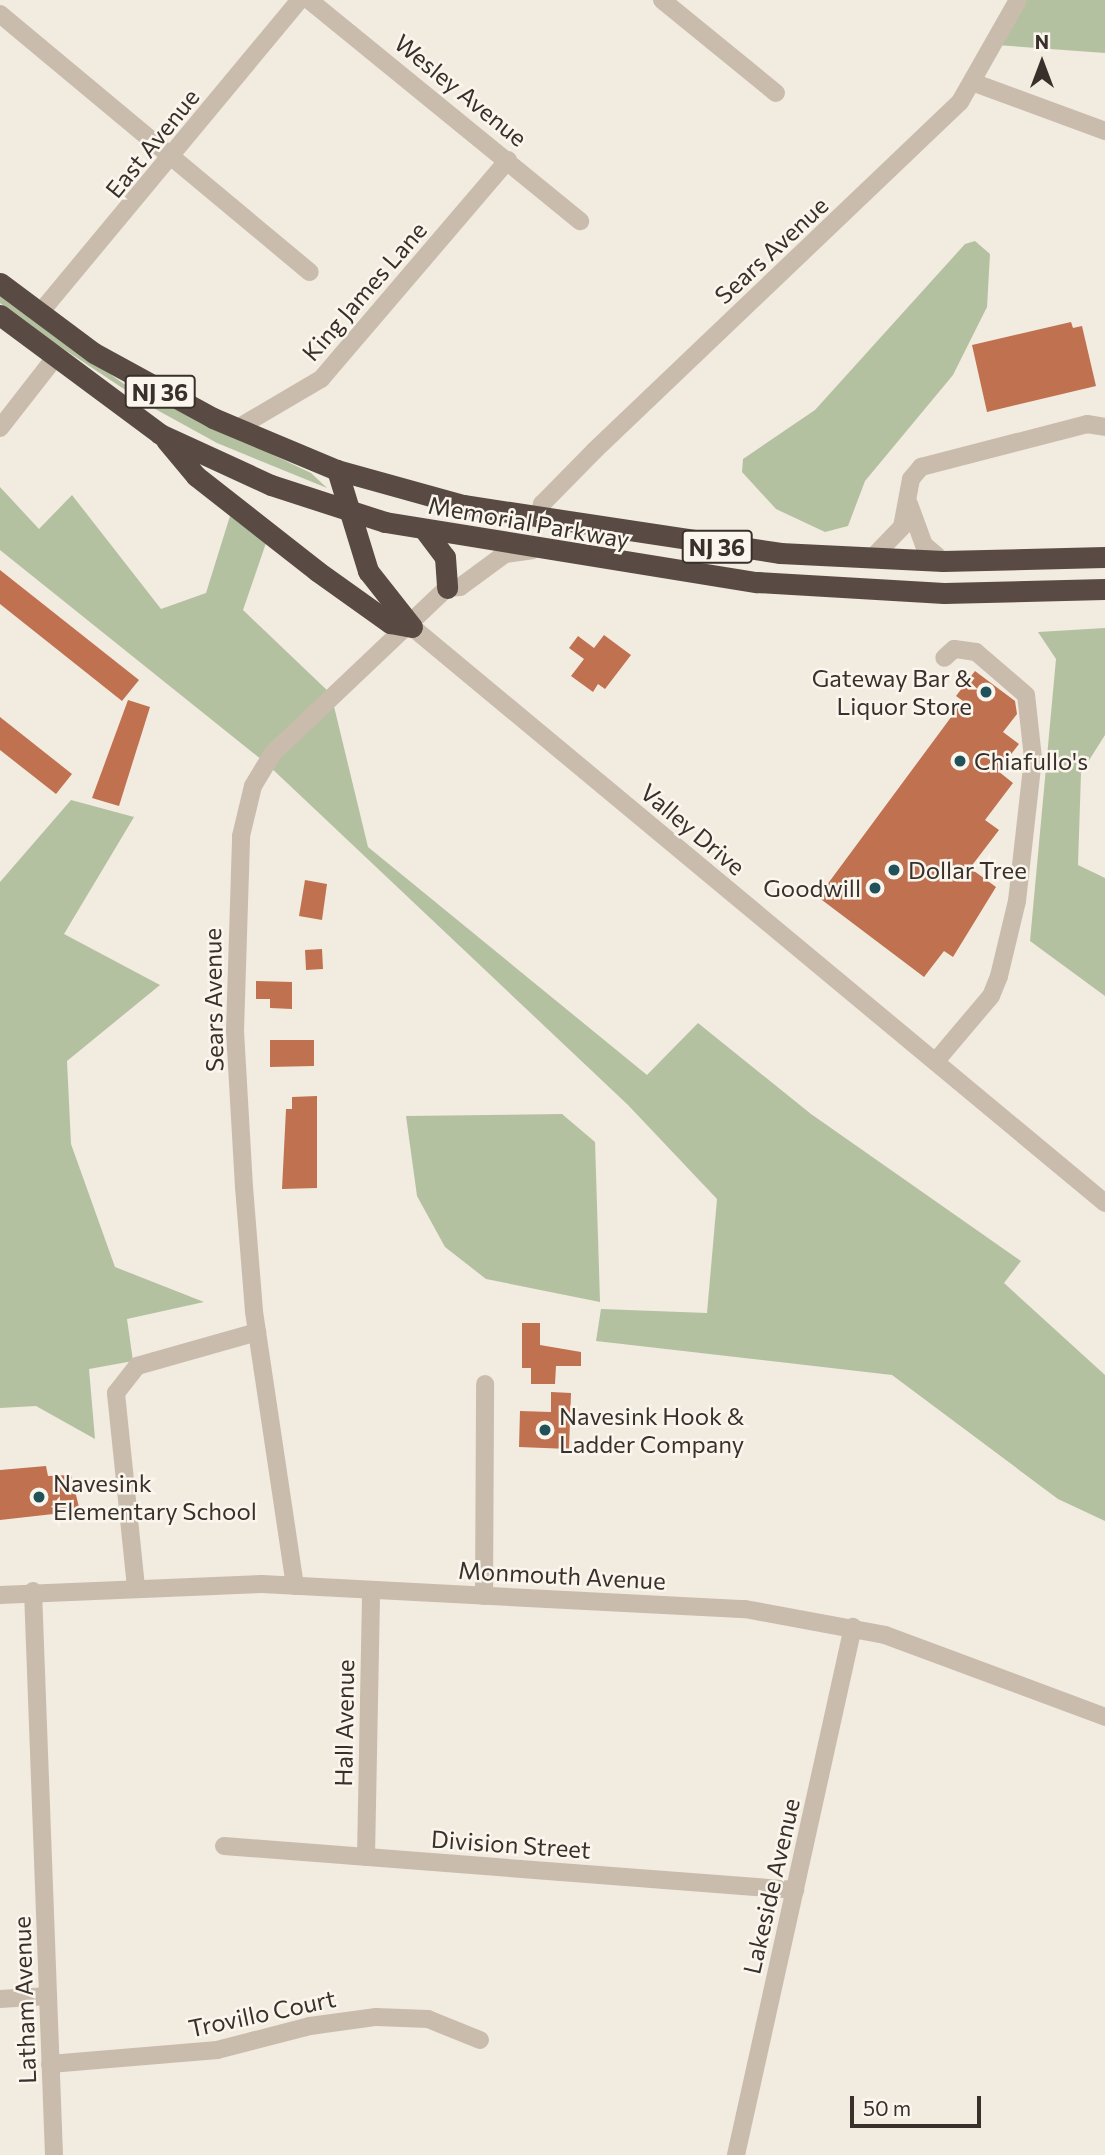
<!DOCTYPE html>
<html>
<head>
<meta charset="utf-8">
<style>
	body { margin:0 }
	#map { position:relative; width:1105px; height:2155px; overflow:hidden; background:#f2ebe0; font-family:Commissioner,sans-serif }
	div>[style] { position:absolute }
	.green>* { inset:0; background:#b4c1a1 }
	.building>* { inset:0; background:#c07250 }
	.minor>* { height:18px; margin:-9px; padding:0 9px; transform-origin:9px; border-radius:9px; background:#cabcac }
	.highway>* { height:21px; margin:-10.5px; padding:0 10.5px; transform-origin:10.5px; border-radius:10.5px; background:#594b43 }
	.dots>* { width:19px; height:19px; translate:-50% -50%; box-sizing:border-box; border:4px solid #faf5ed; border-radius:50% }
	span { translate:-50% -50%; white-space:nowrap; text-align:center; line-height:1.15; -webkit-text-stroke:5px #faf5ed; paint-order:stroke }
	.shield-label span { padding:2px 5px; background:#faf5ed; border:2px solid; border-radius:5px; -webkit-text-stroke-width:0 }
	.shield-label { font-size:23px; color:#39302b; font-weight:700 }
	.street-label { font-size:24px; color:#39302b }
	.poi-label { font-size:24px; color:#39302b }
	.right { translate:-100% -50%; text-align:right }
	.left { translate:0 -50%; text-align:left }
	.north { position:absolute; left:1007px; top:28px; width:70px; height:70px; -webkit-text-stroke:5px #faf5ed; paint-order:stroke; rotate:0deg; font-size:19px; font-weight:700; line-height:28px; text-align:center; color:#39302b }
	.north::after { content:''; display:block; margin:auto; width:24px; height:32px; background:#39302b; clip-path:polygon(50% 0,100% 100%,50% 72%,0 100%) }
	.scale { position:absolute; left:850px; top:2096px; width:131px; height:32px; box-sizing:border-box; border:4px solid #39302b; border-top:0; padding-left:9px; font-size:21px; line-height:24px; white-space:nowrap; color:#39302b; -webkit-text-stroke:5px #faf5ed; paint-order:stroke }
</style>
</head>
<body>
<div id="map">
	<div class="green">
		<div style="clip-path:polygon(1019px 0,1105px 0,1105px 53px,996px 45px)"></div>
		<div style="clip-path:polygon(975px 241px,990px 254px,987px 307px,953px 375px,865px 481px,848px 526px,825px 532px,776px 509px,742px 472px,743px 459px,815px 410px,965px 244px)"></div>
		<div style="clip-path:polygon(0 295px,124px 384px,311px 473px,327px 488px,217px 443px,148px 405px,29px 326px,0 303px)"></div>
		<div style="clip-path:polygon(0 487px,39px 529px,72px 495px,161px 609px,206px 593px,230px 516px,266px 543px,243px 610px,331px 694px,368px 847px,647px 1075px,698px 1023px,811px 1114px,1021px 1261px,1004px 1283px,1105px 1375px,1105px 1521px,1058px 1499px,892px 1375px,596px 1341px,601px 1309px,707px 1313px,717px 1199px,628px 1105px,267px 764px,0 550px)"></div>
		<div style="clip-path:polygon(1105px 628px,1105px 735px,1081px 773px,1078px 865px,1105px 878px,1105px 996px,1030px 941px,1056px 659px,1038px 632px)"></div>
		<div style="clip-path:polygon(71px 800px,134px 817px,64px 934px,160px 985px,67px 1061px,71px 1144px,115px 1267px,204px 1302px,127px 1319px,133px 1361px,89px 1369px,95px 1439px,36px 1406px,0 1408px,0 882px)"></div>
		<div style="clip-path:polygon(562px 1114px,595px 1142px,600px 1302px,486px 1279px,445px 1247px,417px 1196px,406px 1116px)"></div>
	</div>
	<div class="building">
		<div style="clip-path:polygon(1071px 322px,1073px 328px,1082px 326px,1096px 386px,987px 412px,972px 345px)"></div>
		<div style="clip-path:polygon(0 570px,139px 680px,122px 701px,0 604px)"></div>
		<div style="clip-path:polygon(604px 635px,631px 655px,605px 689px,598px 684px,593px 692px,571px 676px,584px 659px,569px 648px,578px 636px,594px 648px)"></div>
		<div style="clip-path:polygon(975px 671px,1015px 701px,1017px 714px,1003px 732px,1019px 744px,998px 771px,1013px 783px,985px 820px,999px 830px,970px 868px,996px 887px,953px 957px,944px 951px,924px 977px,818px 897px,963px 701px,956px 696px)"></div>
		<div style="clip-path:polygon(128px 700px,150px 707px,119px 806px,92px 798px)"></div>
		<div style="clip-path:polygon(0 717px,72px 774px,56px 794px,0 750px)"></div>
		<div style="clip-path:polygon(305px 880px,327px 884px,322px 920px,299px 916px)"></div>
		<div style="clip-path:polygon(322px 949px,323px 969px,306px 970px,305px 950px)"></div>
		<div style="clip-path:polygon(256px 981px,292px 982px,292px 1009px,270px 1008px,270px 999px,256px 999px)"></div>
		<div style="clip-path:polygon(270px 1040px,314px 1040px,314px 1066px,270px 1067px)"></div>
		<div style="clip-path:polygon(317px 1096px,317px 1188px,282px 1189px,286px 1109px,292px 1109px,292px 1097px)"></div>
		<div style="clip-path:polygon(522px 1323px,540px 1323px,540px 1345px,581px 1352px,581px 1366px,556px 1366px,555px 1384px,531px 1384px,531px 1368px,522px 1368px)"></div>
		<div style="clip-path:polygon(551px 1392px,571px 1393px,569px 1449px,519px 1447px,520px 1411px,551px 1412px)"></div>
		<div style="clip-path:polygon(46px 1466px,48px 1476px,71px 1475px,80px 1511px,0 1520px,0 1470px)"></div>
	</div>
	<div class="minor">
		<div style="left:309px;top:0;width:350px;rotate:39.2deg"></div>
		<div style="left:662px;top:0;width:147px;rotate:39.2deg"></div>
		<div style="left:0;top:14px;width:403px;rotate:39.8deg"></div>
		<div style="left:972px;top:82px;width:142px;rotate:20.2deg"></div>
		<div style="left:39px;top:314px;width:408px;rotate:-50.3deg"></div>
		<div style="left:0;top:428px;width:88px;rotate:-52deg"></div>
		<div style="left:236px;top:429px;width:99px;rotate:-30.5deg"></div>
		<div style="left:321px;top:379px;width:288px;rotate:-49.5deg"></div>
		<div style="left:909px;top:504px;width:44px;rotate:69.9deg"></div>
		<div style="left:924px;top:545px;width:25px;rotate:40deg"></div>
		<div style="left:538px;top:519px;width:16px;rotate:-75deg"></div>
		<div style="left:542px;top:504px;width:74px;rotate:-45.5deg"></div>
		<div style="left:594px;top:451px;width:506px;rotate:-43.64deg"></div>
		<div style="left:960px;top:102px;width:117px;rotate:-60.4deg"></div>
		<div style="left:872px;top:558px;width:43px;rotate:-45.9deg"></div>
		<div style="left:902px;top:527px;width:49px;rotate:-79.4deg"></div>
		<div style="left:911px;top:479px;width:16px;rotate:-50deg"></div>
		<div style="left:921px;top:467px;width:171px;rotate:-14.5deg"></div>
		<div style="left:1087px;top:424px;width:18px;rotate:9deg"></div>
		<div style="left:412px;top:627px;width:901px;rotate:39.73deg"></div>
		<div style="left:936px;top:1061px;width:85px;rotate:-49.8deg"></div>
		<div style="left:991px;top:996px;width:22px;rotate:-68deg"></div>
		<div style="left:999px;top:976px;width:77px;rotate:-76.5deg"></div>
		<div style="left:1017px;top:901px;width:144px;rotate:-83.6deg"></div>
		<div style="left:1033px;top:758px;width:63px;rotate:-96.3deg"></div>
		<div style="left:1026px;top:695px;width:66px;rotate:-139.3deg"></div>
		<div style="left:976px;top:652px;width:22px;rotate:-172deg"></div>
		<div style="left:954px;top:649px;width:13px;rotate:138deg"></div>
		<div style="left:295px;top:1586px;width:278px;rotate:-98.5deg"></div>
		<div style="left:254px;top:1311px;width:124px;rotate:-94.6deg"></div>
		<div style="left:244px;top:1187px;width:156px;rotate:-93.3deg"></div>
		<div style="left:235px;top:1031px;width:195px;rotate:-88.2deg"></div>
		<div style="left:241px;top:836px;width:51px;rotate:-76.5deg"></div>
		<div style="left:253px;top:786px;width:39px;rotate:-59deg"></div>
		<div style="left:273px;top:753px;width:240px;rotate:-43.5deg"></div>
		<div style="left:447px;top:588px;width:13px;rotate:-4deg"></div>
		<div style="left:460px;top:587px;width:56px;rotate:-36.3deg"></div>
		<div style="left:505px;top:554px;width:27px;rotate:-8deg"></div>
		<div style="left:136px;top:1587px;width:195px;rotate:-95.9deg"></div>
		<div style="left:116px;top:1393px;width:34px;rotate:-52deg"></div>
		<div style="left:137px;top:1366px;width:125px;rotate:-15.8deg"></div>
		<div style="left:33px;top:1591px;width:564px;rotate:87.87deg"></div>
		<div style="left:0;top:1595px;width:262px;rotate:-2.4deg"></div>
		<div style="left:262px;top:1584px;width:484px;rotate:3deg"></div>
		<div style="left:745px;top:1609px;width:142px;rotate:10.5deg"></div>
		<div style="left:885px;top:1635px;width:235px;rotate:20.4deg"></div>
		<div style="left:484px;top:1596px;width:212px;rotate:-89.7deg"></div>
		<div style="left:224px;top:1846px;width:573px;rotate:4.41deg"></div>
		<div style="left:366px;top:1857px;width:266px;rotate:-88.9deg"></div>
		<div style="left:0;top:1999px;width:48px;rotate:-3.6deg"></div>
		<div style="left:50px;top:2064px;width:168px;rotate:-4.8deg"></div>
		<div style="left:217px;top:2050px;width:96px;rotate:-14.5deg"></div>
		<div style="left:310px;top:2026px;width:67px;rotate:-7.8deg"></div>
		<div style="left:376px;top:2017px;width:52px;rotate:2.2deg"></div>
		<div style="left:428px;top:2019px;width:56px;rotate:22deg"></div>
		<div style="left:736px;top:2155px;width:541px;rotate:-77.51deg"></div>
	</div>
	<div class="highway">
		<div style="left:0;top:283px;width:117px;rotate:36.7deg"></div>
		<div style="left:94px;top:353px;width:136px;rotate:28.6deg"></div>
		<div style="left:213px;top:418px;width:134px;rotate:22.8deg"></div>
		<div style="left:337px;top:470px;width:131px;rotate:15.5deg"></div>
		<div style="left:463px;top:505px;width:321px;rotate:8.6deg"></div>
		<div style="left:780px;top:553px;width:163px;rotate:2.8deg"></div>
		<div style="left:943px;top:561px;width:162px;rotate:-1.4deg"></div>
		<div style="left:0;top:315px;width:199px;rotate:36.6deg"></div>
		<div style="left:160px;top:434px;width:122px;rotate:24.7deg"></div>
		<div style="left:271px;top:485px;width:120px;rotate:18deg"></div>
		<div style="left:385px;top:522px;width:377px;rotate:9.2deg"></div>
		<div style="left:757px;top:582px;width:187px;rotate:3.4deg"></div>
		<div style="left:944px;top:593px;width:161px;rotate:-1.4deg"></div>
		<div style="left:166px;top:440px;width:47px;rotate:50.2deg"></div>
		<div style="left:196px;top:476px;width:154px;rotate:38.1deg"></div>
		<div style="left:317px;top:571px;width:90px;rotate:35.5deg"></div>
		<div style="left:390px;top:623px;width:22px;rotate:10deg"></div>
		<div style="left:337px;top:470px;width:106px;rotate:72.9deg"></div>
		<div style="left:368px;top:571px;width:71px;rotate:51.8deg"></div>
		<div style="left:426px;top:532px;width:31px;rotate:53deg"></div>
		<div style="left:445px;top:557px;width:31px;rotate:86deg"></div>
	</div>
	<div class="dots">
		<div style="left:986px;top:692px;background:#225259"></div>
		<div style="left:960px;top:761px;background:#225259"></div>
		<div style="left:894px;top:870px;background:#225259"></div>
		<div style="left:875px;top:888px;background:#225259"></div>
		<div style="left:545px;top:1430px;background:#225259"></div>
		<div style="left:39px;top:1497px;background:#225259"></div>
	</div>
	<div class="shield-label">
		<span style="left:160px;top:392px">NJ 36</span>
		<span style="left:717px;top:547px">NJ 36</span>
	</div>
	<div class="street-label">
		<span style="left:461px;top:90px;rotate:39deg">Wesley Avenue</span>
		<span style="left:152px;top:143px;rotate:-51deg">East Avenue</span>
		<span style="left:771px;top:250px;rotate:-43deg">Sears Avenue</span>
		<span style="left:364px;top:291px;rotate:-49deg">King James Lane</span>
		<span style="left:529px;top:522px;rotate:10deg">Memorial Parkway</span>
		<span style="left:693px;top:829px;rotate:40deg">Valley Drive</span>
		<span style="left:213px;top:1000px;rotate:-91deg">Sears Avenue</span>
		<span style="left:562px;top:1575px;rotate:3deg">Monmouth Avenue</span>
		<span style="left:344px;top:1723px;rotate:-89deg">Hall Avenue</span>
		<span style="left:511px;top:1844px;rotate:4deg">Division Street</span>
		<span style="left:771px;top:1886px;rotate:-77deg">Lakeside Avenue</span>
		<span style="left:24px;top:2000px;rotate:-92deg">Latham Avenue</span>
		<span style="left:262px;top:2013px;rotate:-12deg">Trovillo Court</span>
	</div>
	<div class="poi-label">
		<span class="right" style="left:972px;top:692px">Gateway Bar &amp;<br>Liquor Store</span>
		<span class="left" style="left:974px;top:761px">Chiafullo's</span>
		<span class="left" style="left:908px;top:870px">Dollar Tree</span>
		<span class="right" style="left:861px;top:888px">Goodwill</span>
		<span class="left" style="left:559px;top:1430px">Navesink Hook &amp;<br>Ladder Company</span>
		<span class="left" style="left:53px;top:1497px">Navesink<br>Elementary School</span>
	</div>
	<div class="north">N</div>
	<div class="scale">50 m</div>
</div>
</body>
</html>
